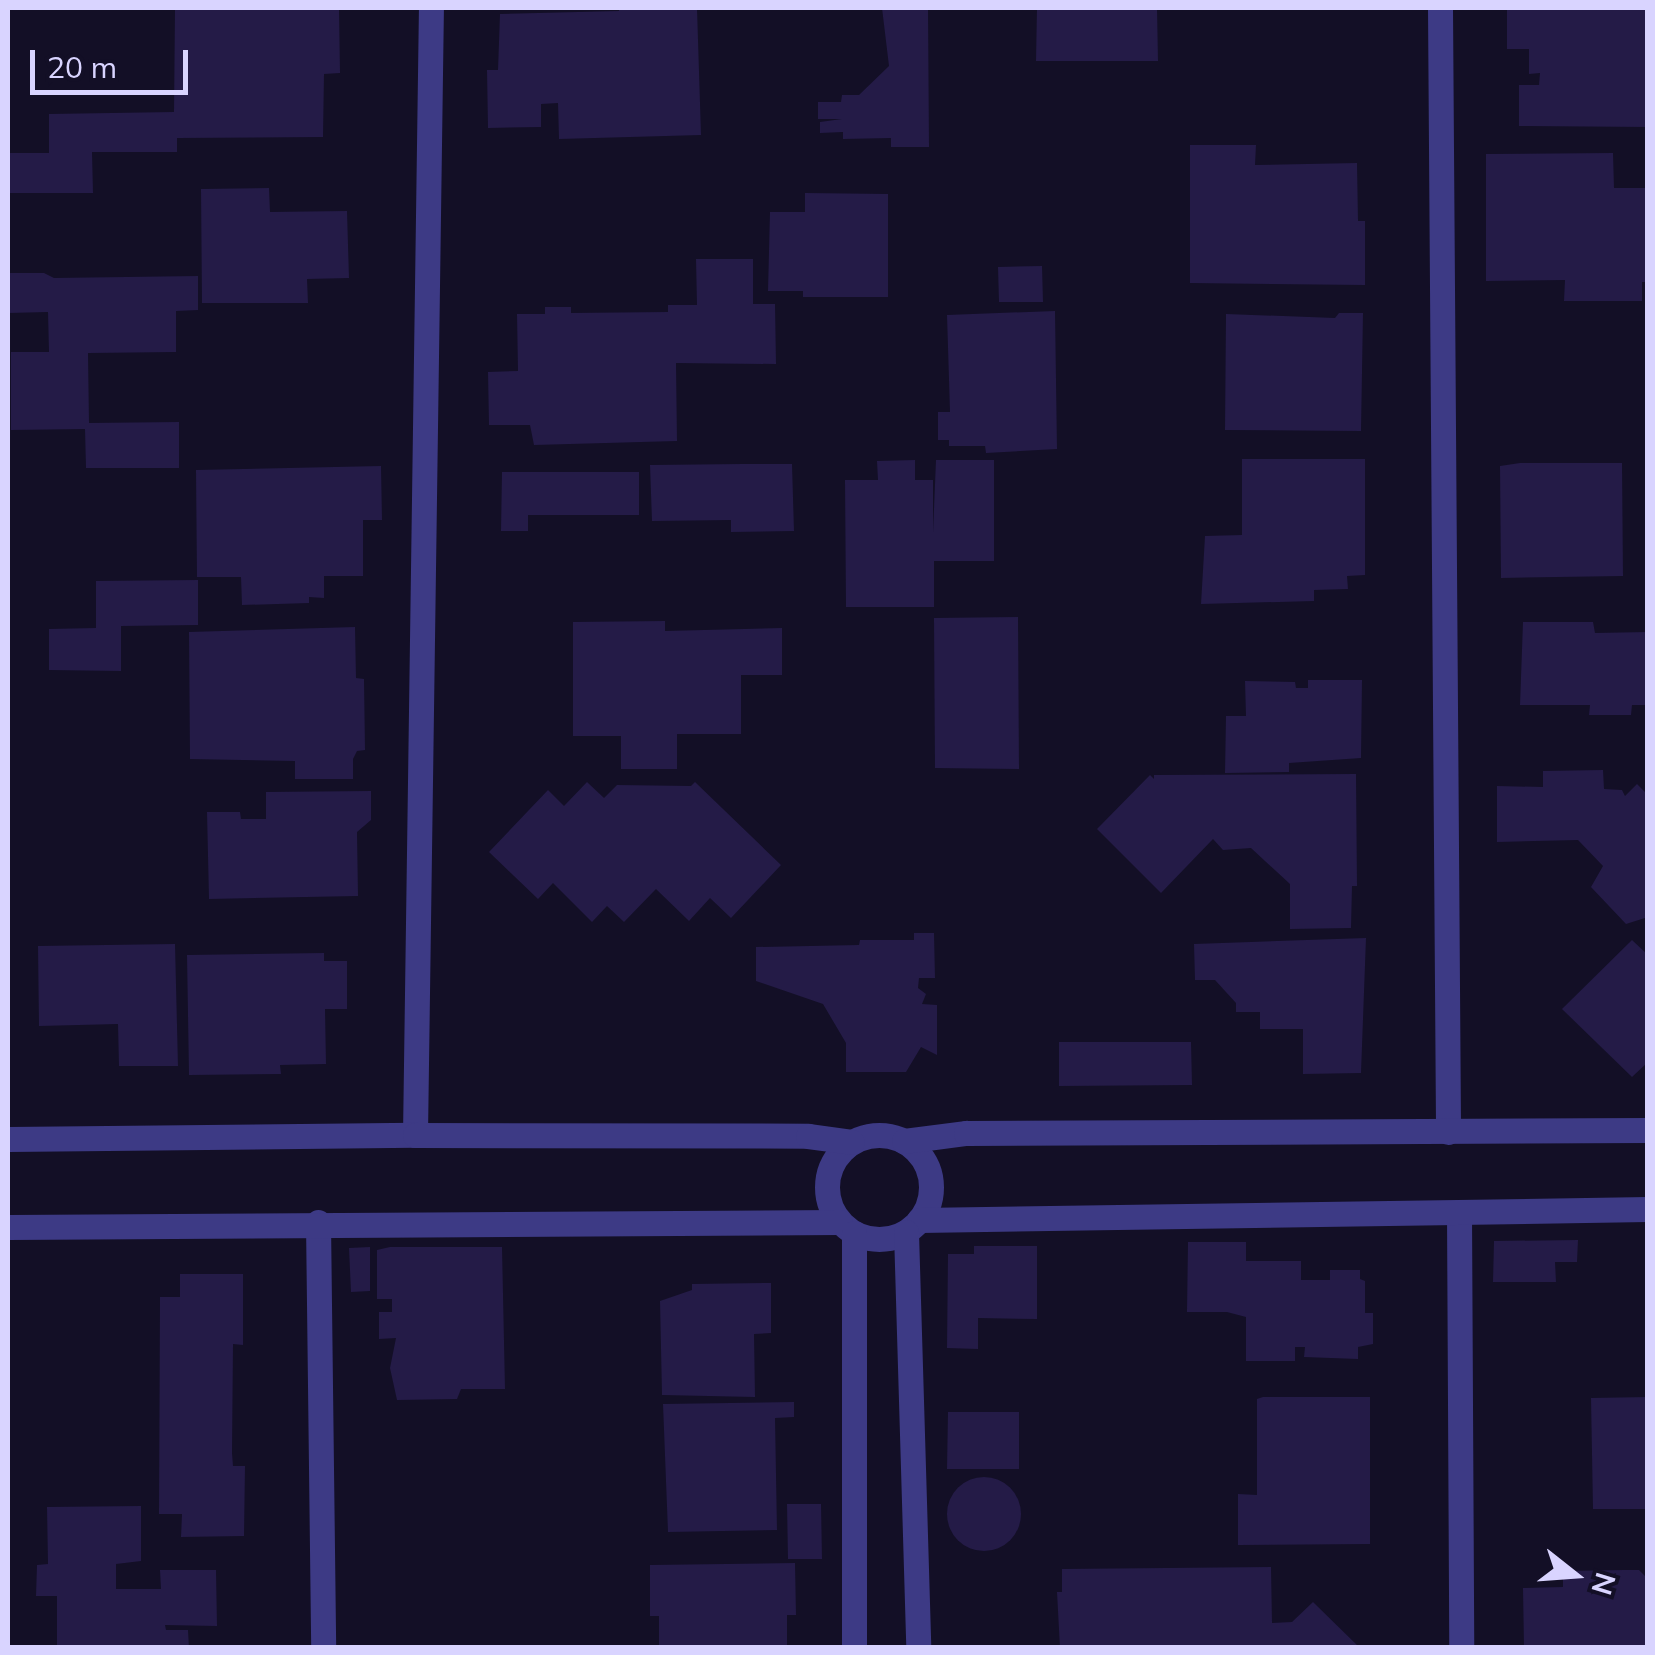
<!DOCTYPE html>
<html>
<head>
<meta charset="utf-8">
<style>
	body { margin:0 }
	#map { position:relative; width:1655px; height:1655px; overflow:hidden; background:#130f26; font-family:Mulish,sans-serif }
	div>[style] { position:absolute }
	.building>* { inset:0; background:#241b47 }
	.round { border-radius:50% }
	.street>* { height:25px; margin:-12.5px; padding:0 12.5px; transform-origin:12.5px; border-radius:12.5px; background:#3d3a85 }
	.street>.ring { margin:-12.5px; padding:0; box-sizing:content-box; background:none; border:25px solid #3d3a85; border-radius:50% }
	span { translate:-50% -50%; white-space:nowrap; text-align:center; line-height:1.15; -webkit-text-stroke:10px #130f26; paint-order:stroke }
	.frame { position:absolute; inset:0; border:10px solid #d9d4ff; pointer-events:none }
	.north { position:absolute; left:1525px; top:1525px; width:100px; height:100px; -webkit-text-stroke:8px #130f26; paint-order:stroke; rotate:107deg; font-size:28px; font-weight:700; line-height:40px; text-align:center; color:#d9d4ff }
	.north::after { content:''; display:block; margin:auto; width:35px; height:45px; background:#d9d4ff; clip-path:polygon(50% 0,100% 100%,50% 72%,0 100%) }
	.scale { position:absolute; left:30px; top:50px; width:158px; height:45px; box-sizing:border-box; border:5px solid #d9d4ff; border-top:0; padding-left:12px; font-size:30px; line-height:35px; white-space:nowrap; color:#d9d4ff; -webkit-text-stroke:8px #130f26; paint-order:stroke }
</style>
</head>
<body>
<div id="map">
	<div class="building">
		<div style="clip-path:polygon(175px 8px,339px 8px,340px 73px,324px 74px,323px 137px,177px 138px,177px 152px,92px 152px,93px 193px,8px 193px,8px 153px,49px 153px,49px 114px,174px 112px)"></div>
		<div style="clip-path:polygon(619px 8px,697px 8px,701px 135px,559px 139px,558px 103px,541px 104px,541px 127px,488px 128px,487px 70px,498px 70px,500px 14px,619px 11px)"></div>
		<div style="clip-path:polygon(882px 8px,928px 8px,929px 147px,891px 147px,891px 138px,843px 139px,843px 132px,820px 133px,820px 122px,842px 119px,818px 119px,818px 102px,841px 102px,842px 95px,859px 95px,889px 66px)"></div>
		<div style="clip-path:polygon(1037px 8px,1157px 8px,1158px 61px,1036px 61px)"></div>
		<div style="clip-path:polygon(1507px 8px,1648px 8px,1648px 127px,1519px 126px,1519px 85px,1539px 85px,1540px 73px,1529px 74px,1529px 49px,1507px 49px)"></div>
		<div style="clip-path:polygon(1190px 145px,1256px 145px,1255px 165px,1357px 163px,1358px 221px,1365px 221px,1365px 285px,1190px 283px)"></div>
		<div style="clip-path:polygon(1613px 153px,1614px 188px,1648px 188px,1648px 282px,1642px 282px,1642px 301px,1564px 301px,1565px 280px,1486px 281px,1486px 154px)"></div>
		<div style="clip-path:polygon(269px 188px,270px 212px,347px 211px,349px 278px,307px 279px,308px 303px,202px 303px,201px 189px)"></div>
		<div style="clip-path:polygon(805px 193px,888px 194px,888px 297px,803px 297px,803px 291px,768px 291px,770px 212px,805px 212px)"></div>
		<div style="clip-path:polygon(696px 259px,753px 259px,753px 304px,775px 304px,776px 364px,676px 363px,677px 441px,534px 445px,530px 425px,489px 425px,488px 372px,518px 371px,517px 314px,545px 314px,545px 307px,571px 307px,571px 313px,668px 312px,668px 305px,697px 305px)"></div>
		<div style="clip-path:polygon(1042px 266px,1043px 302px,999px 302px,998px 267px)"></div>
		<div style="clip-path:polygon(8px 273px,44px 273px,54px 278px,198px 276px,198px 310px,176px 311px,176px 352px,88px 353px,89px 423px,179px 422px,179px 468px,86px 468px,85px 429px,11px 430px,11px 352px,49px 352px,48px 312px,8px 313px)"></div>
		<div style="clip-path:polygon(1055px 311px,1057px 449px,986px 453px,985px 446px,949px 446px,949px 440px,938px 440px,938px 412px,950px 412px,947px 315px)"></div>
		<div style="clip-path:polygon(1339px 313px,1363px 313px,1361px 431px,1225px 430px,1226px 314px,1335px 318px)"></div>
		<div style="clip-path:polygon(1242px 459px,1365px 459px,1365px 575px,1347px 576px,1348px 589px,1314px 590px,1314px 601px,1201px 604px,1205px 536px,1242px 535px)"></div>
		<div style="clip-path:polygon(915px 460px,915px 480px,933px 480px,933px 533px,936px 460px,994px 460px,994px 561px,934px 561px,934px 607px,846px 607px,845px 480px,878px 480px,877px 461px)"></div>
		<div style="clip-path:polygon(1520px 463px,1622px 463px,1623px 576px,1501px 578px,1500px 466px)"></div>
		<div style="clip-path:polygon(743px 464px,792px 464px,794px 531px,731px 532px,731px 520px,652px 521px,650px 465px)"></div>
		<div style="clip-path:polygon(381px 466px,382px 520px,363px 520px,363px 576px,324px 576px,324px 598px,309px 597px,309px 603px,242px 605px,241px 577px,197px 577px,196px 470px)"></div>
		<div style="clip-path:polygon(502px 472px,639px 472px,639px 515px,528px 515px,528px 531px,501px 531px)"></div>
		<div style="clip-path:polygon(198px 580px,198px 625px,121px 626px,121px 671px,49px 670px,49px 629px,96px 628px,96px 581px)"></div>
		<div style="clip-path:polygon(1018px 617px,1019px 769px,935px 768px,934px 618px)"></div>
		<div style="clip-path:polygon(665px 621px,665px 631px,782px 628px,782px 675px,741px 675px,741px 734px,677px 734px,677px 769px,621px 769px,621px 736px,573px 736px,573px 622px)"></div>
		<div style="clip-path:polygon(1523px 622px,1593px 622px,1595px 633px,1648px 632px,1648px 705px,1632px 705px,1631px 715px,1589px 715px,1590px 705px,1520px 705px)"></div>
		<div style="clip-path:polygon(355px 627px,356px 678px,364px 679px,365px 750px,357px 751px,353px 759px,353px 779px,295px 779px,295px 761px,190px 759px,189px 632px)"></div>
		<div style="clip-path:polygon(1308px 680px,1362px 680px,1361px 758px,1289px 763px,1289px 772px,1225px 773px,1226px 716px,1246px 716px,1245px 681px,1295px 682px,1296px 688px,1308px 688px)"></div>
		<div style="clip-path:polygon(1603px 770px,1604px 789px,1622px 790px,1625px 796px,1637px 784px,1648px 795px,1648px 917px,1626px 924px,1591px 887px,1603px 866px,1578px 840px,1497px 842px,1497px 786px,1543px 787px,1543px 771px)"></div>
		<div style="clip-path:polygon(1356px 774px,1357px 886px,1352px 886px,1351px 928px,1290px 929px,1290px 884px,1251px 848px,1223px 850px,1213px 839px,1161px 893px,1097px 829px,1150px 775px,1154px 779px,1154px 775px)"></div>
		<div style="clip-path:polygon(587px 782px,604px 798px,617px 785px,691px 786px,695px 782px,781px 865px,731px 918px,710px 898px,689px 921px,656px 889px,624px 922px,607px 906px,592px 922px,553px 883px,538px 899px,489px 852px,548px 790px,564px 806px)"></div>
		<div style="clip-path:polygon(371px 791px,371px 820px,357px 832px,358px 896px,209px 899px,207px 812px,240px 812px,241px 819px,266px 819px,266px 792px)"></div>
		<div style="clip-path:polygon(914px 933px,934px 933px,935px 978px,919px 978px,918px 988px,926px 994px,922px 1004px,937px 1005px,937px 1055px,921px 1047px,906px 1072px,846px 1072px,846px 1043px,823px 1004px,756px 981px,756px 947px,859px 945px,860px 940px,914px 940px)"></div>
		<div style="clip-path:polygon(1366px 938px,1361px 1073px,1303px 1074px,1303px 1029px,1260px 1029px,1260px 1012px,1236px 1012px,1236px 1003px,1215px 980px,1195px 980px,1194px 944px)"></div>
		<div style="clip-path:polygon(1632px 940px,1648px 955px,1648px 1062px,1632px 1077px,1562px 1009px)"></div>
		<div style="clip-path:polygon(175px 944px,178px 1066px,119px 1066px,118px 1024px,39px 1026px,38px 946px)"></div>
		<div style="clip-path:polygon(324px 953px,324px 961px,347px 961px,347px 1009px,325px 1009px,326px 1064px,280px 1065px,281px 1074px,189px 1075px,187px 955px)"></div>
		<div style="clip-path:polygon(1059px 1042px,1191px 1042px,1192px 1085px,1059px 1086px)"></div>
		<div style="clip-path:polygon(1578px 1240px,1577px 1262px,1555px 1262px,1556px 1282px,1493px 1282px,1494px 1241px)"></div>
		<div style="clip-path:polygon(1188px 1242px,1246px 1242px,1246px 1261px,1301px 1261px,1301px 1280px,1330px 1280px,1330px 1270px,1360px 1270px,1360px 1279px,1365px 1281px,1365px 1313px,1373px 1313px,1373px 1344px,1358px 1347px,1358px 1359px,1304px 1357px,1305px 1347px,1295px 1347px,1295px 1361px,1246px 1361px,1246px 1317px,1227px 1312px,1187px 1312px)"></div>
		<div style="clip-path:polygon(974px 1246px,1037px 1246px,1037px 1319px,978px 1318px,978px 1349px,947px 1348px,948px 1254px,974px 1254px)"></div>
		<div style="clip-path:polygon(370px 1247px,370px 1291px,351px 1292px,349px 1248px)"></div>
		<div style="clip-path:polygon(390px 1247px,502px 1247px,505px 1389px,461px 1389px,457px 1399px,397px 1400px,390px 1368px,396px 1338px,379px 1339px,379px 1312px,392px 1312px,392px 1299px,377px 1299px,377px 1250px)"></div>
		<div style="clip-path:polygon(180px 1274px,243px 1274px,243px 1345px,233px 1344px,232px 1453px,233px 1466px,245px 1466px,244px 1536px,181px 1537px,182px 1514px,159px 1514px,160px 1297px,180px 1297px)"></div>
		<div style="clip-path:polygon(771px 1283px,771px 1333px,754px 1334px,755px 1397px,662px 1395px,660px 1301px,692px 1290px,692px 1284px)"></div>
		<div style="clip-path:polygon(1263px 1397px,1370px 1397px,1370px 1544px,1238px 1545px,1238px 1494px,1257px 1495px,1257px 1399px)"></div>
		<div style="clip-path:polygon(1648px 1397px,1648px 1509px,1593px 1509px,1591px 1398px)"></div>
		<div style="clip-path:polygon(794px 1402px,794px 1417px,775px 1418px,777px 1530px,668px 1532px,663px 1404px)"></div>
		<div style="clip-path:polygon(948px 1412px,1019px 1412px,1019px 1469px,947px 1469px)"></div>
		<div class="round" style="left:947px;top:1477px;width:74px;height:74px"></div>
		<div style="clip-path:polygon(787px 1504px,821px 1504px,822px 1559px,788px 1559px)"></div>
		<div style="clip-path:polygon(141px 1506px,141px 1561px,116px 1564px,116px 1589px,161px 1589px,160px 1570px,216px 1570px,217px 1626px,165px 1625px,166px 1630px,188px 1630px,189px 1648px,57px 1648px,57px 1596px,36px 1596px,37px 1565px,48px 1564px,47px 1507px)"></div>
		<div style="clip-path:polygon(795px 1563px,796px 1615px,787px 1615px,787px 1648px,659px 1648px,659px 1616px,650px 1616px,650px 1565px)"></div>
		<div style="clip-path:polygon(1271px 1567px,1272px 1623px,1292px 1622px,1313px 1602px,1360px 1648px,1060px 1648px,1057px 1592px,1062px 1592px,1062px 1569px)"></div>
		<div style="clip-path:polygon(1624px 1570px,1639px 1570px,1648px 1579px,1648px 1648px,1524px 1648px,1523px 1588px,1563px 1587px,1563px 1571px)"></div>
	</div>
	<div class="street">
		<div style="left:1440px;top:8px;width:1124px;rotate:89.59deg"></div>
		<div style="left:415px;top:1135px;width:1127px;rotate:-89.19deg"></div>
		<div class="ring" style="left:827px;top:1135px;width:79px;height:79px"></div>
		<div style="left:8px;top:1139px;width:407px;rotate:-0.6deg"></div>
		<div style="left:415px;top:1135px;width:393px;rotate:0.1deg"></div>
		<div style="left:808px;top:1136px;width:44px;rotate:7.8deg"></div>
		<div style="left:904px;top:1141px;width:63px;rotate:-7.4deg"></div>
		<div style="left:966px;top:1133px;width:682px;rotate:-0.25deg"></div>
		<div style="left:1459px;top:1212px;width:436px;rotate:89.7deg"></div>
		<div style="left:919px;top:1220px;width:729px;rotate:-0.86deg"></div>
		<div style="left:318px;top:1222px;width:426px;rotate:89.3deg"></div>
		<div style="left:8px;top:1227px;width:832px;rotate:-0.34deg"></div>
		<div style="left:906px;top:1232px;width:416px;rotate:88.3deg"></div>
		<div style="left:854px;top:1648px;width:415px;rotate:-90deg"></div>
	</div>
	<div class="frame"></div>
	<div class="north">N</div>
	<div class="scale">20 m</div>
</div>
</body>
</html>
